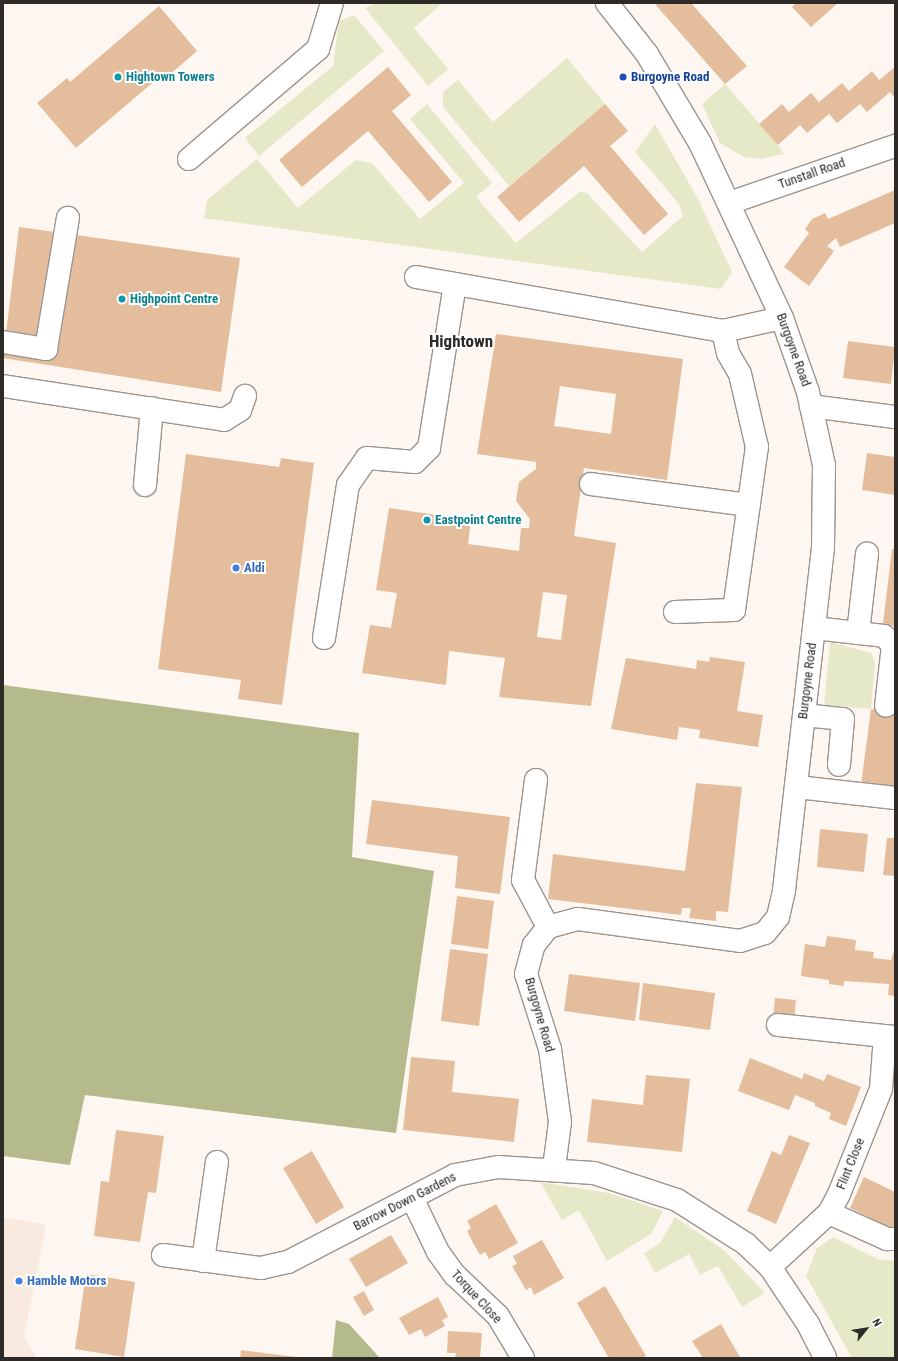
<!DOCTYPE html>
<html>
<head>
<meta charset="utf-8">
<style>
	body { margin:0 }
	#map { position:relative; width:898px; height:1361px; overflow:hidden; background:#fef7f1; font-family:"Roboto Condensed",sans-serif }
	div>[style] { position:absolute }
	.built>* { inset:0; background:#f8eadf }
	.green>* { inset:0; background:#e5e9c8 }
	.forest>* { inset:0; background:#b5ba8c }
	.building>* { inset:0; background:#e4bd9d }
	.roads { filter:drop-shadow(1px 0 #9b948f) drop-shadow(-1px 0 #9b948f) drop-shadow(0 1px #9b948f) drop-shadow(0 -1px #9b948f) }
	.minor>* { height:22px; margin:-11px; padding:0 11px; transform-origin:11px; border-radius:11px; background:#fff }
	.dots>* { width:11px; height:11px; translate:-50% -50%; box-sizing:border-box; border:2px solid #fff; border-radius:50% }
	span { translate:-50% -50%; white-space:nowrap; text-align:center; line-height:1.15; -webkit-text-stroke:4px #fff; paint-order:stroke }
	.culture-label { font-size:13px; color:#0d838f; font-weight:700 }
	.left { translate:0 -50%; text-align:left }
	.transit-label { font-size:13px; color:#164399; font-weight:700 }
	.street-label { font-size:13px; color:#2d2a28 }
	.shop-label { font-size:13px; color:#366cbe; font-weight:700 }
	.district-label { font-size:17px; color:#2d2a28; font-weight:700 }
	.frame { position:absolute; inset:0; border:4px solid #2d2a28; pointer-events:none }
	.north { position:absolute; left:846px; top:1309px; width:40px; height:40px; -webkit-text-stroke:3px #fff; paint-order:stroke; rotate:60deg; font-size:11px; font-weight:700; line-height:16px; text-align:center; color:#2d2a28 }
	.north::after { content:''; display:block; margin:auto; width:14px; height:18px; background:#2d2a28; clip-path:polygon(50% 0,100% 100%,50% 72%,0 100%) }
</style>
</head>
<body>
<div id="map">
	<div class="built">
		<div style="clip-path:polygon(3px 1217px,46px 1225px,24px 1337px,37px 1358px,3px 1358px)"></div>
	</div>
	<div class="green">
		<div style="clip-path:polygon(376px 3px,443px 3px,414px 28px,448px 69px,428px 86px,365px 8px)"></div>
		<div style="clip-path:polygon(354px 15px,384px 51px,259px 156px,245px 138px,333px 66px,339px 21px)"></div>
		<div style="clip-path:polygon(567px 58px,605px 104px,509px 186px,443px 107px,443px 92px,458px 80px,493px 122px)"></div>
		<div style="clip-path:polygon(725px 84px,778px 145px,784px 154px,760px 159px,744px 157px,720px 143px,702px 104px)"></div>
		<div style="clip-path:polygon(427px 104px,492px 183px,476px 197px,516px 243px,581px 191px,588px 194px,642px 252px,683px 216px,679px 204px,635px 152px,655px 124px,698px 199px,732px 272px,721px 289px,204px 218px,207px 200px,257px 159px,298px 208px,356px 160px,372px 163px,420px 219px,464px 183px,410px 119px)"></div>
		<div style="clip-path:polygon(830px 642px,871px 653px,875px 662px,871px 709px,824px 705px)"></div>
		<div style="clip-path:polygon(540px 1182px,609px 1193px,663px 1211px,651px 1234px,607px 1261px,579px 1210px,562px 1220px)"></div>
		<div style="clip-path:polygon(675px 1217px,725px 1251px,765px 1293px,742px 1307px,718px 1266px,700px 1275px,689px 1254px,655px 1273px,644px 1253px,660px 1243px)"></div>
		<div style="clip-path:polygon(833px 1237px,878px 1259px,895px 1261px,895px 1358px,852px 1358px,806px 1276px,817px 1248px)"></div>
	</div>
	<div class="forest">
		<div style="clip-path:polygon(3px 685px,359px 733px,352px 857px,434px 871px,396px 1133px,85px 1095px,70px 1165px,3px 1156px)"></div>
		<div style="clip-path:polygon(336px 1320px,349px 1324px,380px 1358px,332px 1358px)"></div>
	</div>
	<div class="building">
		<div style="clip-path:polygon(654px 3px,691px 3px,747px 66px,725px 84px)"></div>
		<div style="clip-path:polygon(796px 3px,838px 3px,811px 27px,792px 7px)"></div>
		<div style="clip-path:polygon(159px 6px,197px 51px,168px 76px,165px 72px,76px 148px,37px 103px,67px 78px,70px 82px)"></div>
		<div style="clip-path:polygon(388px 67px,411px 95px,392px 111px,452px 182px,429px 202px,368px 131px,302px 187px,279px 160px)"></div>
		<div style="clip-path:polygon(895px 67px,895px 98px,890px 92px,867px 112px,860px 104px,837px 123px,829px 114px,807px 133px,800px 125px,778px 145px,759px 124px,782px 104px,789px 112px,811px 93px,819px 102px,842px 83px,849px 91px,872px 71px,879px 80px)"></div>
		<div style="clip-path:polygon(605px 104px,628px 131px,610px 146px,668px 214px,644px 235px,584px 166px,519px 222px,497px 197px)"></div>
		<div style="clip-path:polygon(895px 190px,895px 223px,840px 247px,836px 238px,827px 246px,834px 251px,809px 286px,784px 267px,809px 233px,805px 229px,812px 219px,825px 213px,828px 219px)"></div>
		<div style="clip-path:polygon(19px 227px,240px 258px,221px 392px,3px 358px)"></div>
		<div style="clip-path:polygon(evenodd,496px 334px,683px 359px,667px 480px,584px 468px,574px 536px,616px 543px,591px 706px,499px 697px,505px 658px,449px 651px,446px 685px,362px 673px,370px 625px,391px 628px,397px 593px,376px 590px,389px 508px,471px 520px,468px 544px,519px 551px,521px 528px,529px 528px,530px 519px,516px 501px,519px 482px,536px 469px,536px 462px,477px 454px,496px 334px,560px 386px,616px 394px,611px 434px,554px 426px,560px 386px,496px 334px,543px 592px,567px 595px,561px 640px,537px 637px,543px 592px)"></div>
		<div style="clip-path:polygon(848px 341px,895px 347px,891px 384px,843px 378px)"></div>
		<div style="clip-path:polygon(867px 453px,895px 457px,895px 495px,862px 490px)"></div>
		<div style="clip-path:polygon(186px 454px,279px 467px,281px 458px,314px 463px,282px 705px,238px 699px,241px 680px,158px 669px)"></div>
		<div style="clip-path:polygon(892px 549px,895px 549px,895px 626px,883px 624px)"></div>
		<div style="clip-path:polygon(710px 657px,745px 662px,737px 711px,763px 715px,758px 747px,699px 738px,700px 730px,679px 727px,677px 740px,611px 729px,626px 658px,696px 669px,697px 660px,709px 662px)"></div>
		<div style="clip-path:polygon(871px 709px,895px 713px,895px 789px,861px 785px)"></div>
		<div style="clip-path:polygon(696px 783px,742px 787px,728px 912px,716px 911px,716px 921px,689px 918px,691px 908px,682px 908px,681px 915px,548px 899px,553px 854px,685px 871px)"></div>
		<div style="clip-path:polygon(372px 800px,510px 817px,500px 894px,455px 888px,458px 856px,366px 844px)"></div>
		<div style="clip-path:polygon(820px 829px,868px 834px,864px 872px,817px 867px)"></div>
		<div style="clip-path:polygon(887px 838px,895px 838px,895px 876px,883px 875px)"></div>
		<div style="clip-path:polygon(457px 896px,494px 901px,488px 949px,451px 944px)"></div>
		<div style="clip-path:polygon(827px 936px,856px 940px,855px 950px,874px 952px,873px 958px,891px 960px,895px 947px,895px 996px,888px 995px,889px 984px,844px 981px,844px 986px,829px 984px,829px 980px,801px 976px,805px 944px,825px 947px)"></div>
		<div style="clip-path:polygon(450px 949px,488px 954px,479px 1026px,441px 1021px)"></div>
		<div style="clip-path:polygon(569px 974px,640px 983px,635px 1021px,564px 1011px)"></div>
		<div style="clip-path:polygon(643px 983px,715px 993px,710px 1030px,639px 1020px)"></div>
		<div style="clip-path:polygon(775px 998px,796px 1000px,794px 1021px,773px 1019px)"></div>
		<div style="clip-path:polygon(411px 1057px,455px 1061px,452px 1092px,519px 1099px,514px 1142px,403px 1130px)"></div>
		<div style="clip-path:polygon(750px 1058px,802px 1079px,804px 1073px,824px 1081px,827px 1074px,861px 1087px,846px 1126px,829px 1119px,831px 1113px,815px 1106px,815px 1103px,795px 1095px,789px 1110px,738px 1091px)"></div>
		<div style="clip-path:polygon(646px 1075px,690px 1079px,682px 1152px,587px 1142px,592px 1099px,643px 1105px)"></div>
		<div style="clip-path:polygon(116px 1130px,164px 1136px,156px 1193px,148px 1192px,140px 1242px,94px 1236px,101px 1181px,109px 1182px)"></div>
		<div style="clip-path:polygon(789px 1135px,810px 1143px,776px 1224px,747px 1211px,772px 1151px,781px 1155px)"></div>
		<div style="clip-path:polygon(312px 1151px,344px 1207px,316px 1224px,283px 1168px)"></div>
		<div style="clip-path:polygon(864px 1177px,895px 1192px,895px 1230px,850px 1208px)"></div>
		<div style="clip-path:polygon(496px 1204px,518px 1243px,489px 1259px,485px 1252px,480px 1255px,473px 1243px,467px 1231px,471px 1228px,467px 1221px)"></div>
		<div style="clip-path:polygon(391px 1235px,408px 1263px,366px 1287px,349px 1259px)"></div>
		<div style="clip-path:polygon(542px 1240px,564px 1278px,534px 1295px,531px 1287px,526px 1290px,512px 1266px,517px 1264px,513px 1256px)"></div>
		<div style="clip-path:polygon(86px 1274px,135px 1282px,124px 1357px,75px 1349px)"></div>
		<div style="clip-path:polygon(605px 1286px,646px 1356px,642px 1358px,609px 1358px,577px 1303px)"></div>
		<div style="clip-path:polygon(364px 1291px,374px 1310px,364px 1316px,353px 1297px)"></div>
		<div style="clip-path:polygon(438px 1297px,448px 1317px,442px 1320px,445px 1326px,425px 1337px,421px 1329px,409px 1335px,399px 1318px)"></div>
		<div style="clip-path:polygon(721px 1324px,737px 1352px,741px 1358px,703px 1358px,692px 1341px)"></div>
		<div style="clip-path:polygon(448px 1331px,482px 1333px,480px 1358px,455px 1358px,456px 1353px,447px 1353px)"></div>
		<div style="clip-path:polygon(241px 1350px,297px 1357px,297px 1358px,240px 1358px)"></div>
	</div>
	<div class="roads">
		<div class="minor">
			<div style="left:189px;top:159px;width:170px;rotate:-40.5deg"></div>
			<div style="left:318px;top:49px;width:48px;rotate:-73.1deg"></div>
			<div style="left:729px;top:203px;width:176px;rotate:-19deg"></div>
			<div style="left:416px;top:277px;width:312px;rotate:10deg"></div>
			<div style="left:723px;top:331px;width:60px;rotate:-12.4deg"></div>
			<div style="left:3px;top:342px;width:44px;rotate:9.2deg"></div>
			<div style="left:46px;top:349px;width:133px;rotate:-80.5deg"></div>
			<div style="left:3px;top:386px;width:224px;rotate:8.7deg"></div>
			<div style="left:224px;top:420px;width:19px;rotate:-32deg"></div>
			<div style="left:240px;top:410px;width:15px;rotate:-70deg"></div>
			<div style="left:811px;top:406px;width:85px;rotate:7.5deg"></div>
			<div style="left:591px;top:484px;width:159px;rotate:7.6deg"></div>
			<div style="left:145px;top:485px;width:77px;rotate:-84.8deg"></div>
			<div style="left:675px;top:612px;width:59px;rotate:-1.9deg"></div>
			<div style="left:734px;top:610px;width:165px;rotate:-82deg"></div>
			<div style="left:757px;top:447px;width:75px;rotate:-103.1deg"></div>
			<div style="left:740px;top:374px;width:24px;rotate:-120deg"></div>
			<div style="left:728px;top:353px;width:23px;rotate:-103deg"></div>
			<div style="left:814px;top:628px;width:70px;rotate:6.5deg"></div>
			<div style="left:884px;top:636px;width:13px;rotate:45deg"></div>
			<div style="left:893px;top:645px;width:61px;rotate:96.5deg"></div>
			<div style="left:858px;top:633px;width:80px;rotate:-83.5deg"></div>
			<div style="left:324px;top:638px;width:155px;rotate:-81.1deg"></div>
			<div style="left:348px;top:485px;width:33px;rotate:-55deg"></div>
			<div style="left:367px;top:458px;width:48px;rotate:4.8deg"></div>
			<div style="left:415px;top:462px;width:20px;rotate:-45deg"></div>
			<div style="left:429px;top:448px;width:166px;rotate:-81deg"></div>
			<div style="left:804px;top:715px;width:39px;rotate:6deg"></div>
			<div style="left:843px;top:719px;width:46px;rotate:95deg"></div>
			<div style="left:536px;top:780px;width:101px;rotate:97.4deg"></div>
			<div style="left:523px;top:880px;width:53px;rotate:62deg"></div>
			<div style="left:797px;top:787px;width:99px;rotate:6.4deg"></div>
			<div style="left:778px;top:1025px;width:118px;rotate:5.9deg"></div>
			<div style="left:554px;top:1168px;width:46px;rotate:-82.6deg"></div>
			<div style="left:560px;top:1122px;width:74px;rotate:-97.8deg"></div>
			<div style="left:550px;top:1049px;width:79px;rotate:-107.7deg"></div>
			<div style="left:526px;top:974px;width:30px;rotate:-75deg"></div>
			<div style="left:534px;top:945px;width:23px;rotate:-52deg"></div>
			<div style="left:548px;top:927px;width:31px;rotate:-15deg"></div>
			<div style="left:578px;top:919px;width:163px;rotate:7.7deg"></div>
			<div style="left:740px;top:941px;width:26px;rotate:-18deg"></div>
			<div style="left:765px;top:933px;width:21px;rotate:-51deg"></div>
			<div style="left:778px;top:917px;width:28px;rotate:-77deg"></div>
			<div style="left:784px;top:890px;width:345px;rotate:-83.5deg"></div>
			<div style="left:823px;top:547px;width:82px;rotate:-89.3deg"></div>
			<div style="left:824px;top:465px;width:75px;rotate:-102.4deg"></div>
			<div style="left:808px;top:392px;width:78px;rotate:-109.4deg"></div>
			<div style="left:782px;top:318px;width:193px;rotate:-115.1deg"></div>
			<div style="left:700px;top:143px;width:104px;rotate:-120.8deg"></div>
			<div style="left:647px;top:54px;width:65px;rotate:-128.1deg"></div>
			<div style="left:412px;top:1198px;width:60px;rotate:64.3deg"></div>
			<div style="left:438px;top:1252px;width:29px;rotate:54deg"></div>
			<div style="left:455px;top:1275px;width:59px;rotate:43.6deg"></div>
			<div style="left:498px;top:1316px;width:49px;rotate:59.2deg"></div>
			<div style="left:829px;top:1213px;width:64px;rotate:24.1deg"></div>
			<div style="left:887px;top:1239px;width:8px"></div>
			<div style="left:163px;top:1255px;width:99px;rotate:7.6deg"></div>
			<div style="left:261px;top:1268px;width:28px;rotate:-13deg"></div>
			<div style="left:288px;top:1262px;width:188px;rotate:-27.5deg"></div>
			<div style="left:455px;top:1175px;width:44px;rotate:-10.5deg"></div>
			<div style="left:498px;top:1167px;width:96px;rotate:3.6deg"></div>
			<div style="left:594px;top:1173px;width:87px;rotate:18deg"></div>
			<div style="left:677px;top:1200px;width:82px;rotate:32.5deg"></div>
			<div style="left:746px;top:1244px;width:33px;rotate:44deg"></div>
			<div style="left:770px;top:1267px;width:69px;rotate:56.3deg"></div>
			<div style="left:808px;top:1324px;width:38px;rotate:63deg"></div>
			<div style="left:203px;top:1261px;width:100px;rotate:-82deg"></div>
			<div style="left:770px;top:1267px;width:80px;rotate:-42.5deg"></div>
			<div style="left:829px;top:1213px;width:21px;rotate:-62deg"></div>
			<div style="left:839px;top:1194px;width:113px;rotate:-68.2deg"></div>
			<div style="left:881px;top:1089px;width:53px;rotate:-85.7deg"></div>
		</div>
	</div>
	<div class="dots">
		<div style="left:118px;top:77px;background:#0f9aa8"></div>
		<div style="left:623px;top:77px;background:#1a4fb4"></div>
		<div style="left:122px;top:299px;background:#0f9aa8"></div>
		<div style="left:427px;top:520px;background:#0f9aa8"></div>
		<div style="left:236px;top:568px;background:#3f7fe0"></div>
		<div style="left:19px;top:1281px;background:#3f7fe0"></div>
	</div>
	<div class="culture-label">
		<span class="left" style="left:126px;top:77px">Hightown Towers</span>
		<span class="left" style="left:130px;top:299px">Highpoint Centre</span>
		<span class="left" style="left:435px;top:520px">Eastpoint Centre</span>
	</div>
	<div class="transit-label">
		<span class="left" style="left:631px;top:77px">Burgoyne Road</span>
	</div>
	<div class="street-label">
		<span style="left:812px;top:174px;rotate:-19deg">Tunstall Road</span>
		<span style="left:793px;top:350px;rotate:70deg">Burgoyne Road</span>
		<span style="left:808px;top:681px;rotate:-83deg">Burgoyne Road</span>
		<span style="left:539px;top:1015px;rotate:74deg">Burgoyne Road</span>
		<span style="left:851px;top:1164px;rotate:-68deg">Flint Close</span>
		<span style="left:405px;top:1202px;rotate:-27deg">Barrow Down Gardens</span>
		<span style="left:476px;top:1297px;rotate:47deg">Torque Close</span>
	</div>
	<div class="shop-label">
		<span class="left" style="left:244px;top:568px">Aldi</span>
		<span class="left" style="left:27px;top:1281px">Hamble Motors</span>
	</div>
	<div class="district-label">
		<span style="left:461px;top:342px">Hightown</span>
	</div>
	<div class="frame"></div>
	<div class="north">N</div>
</div>
</body>
</html>
